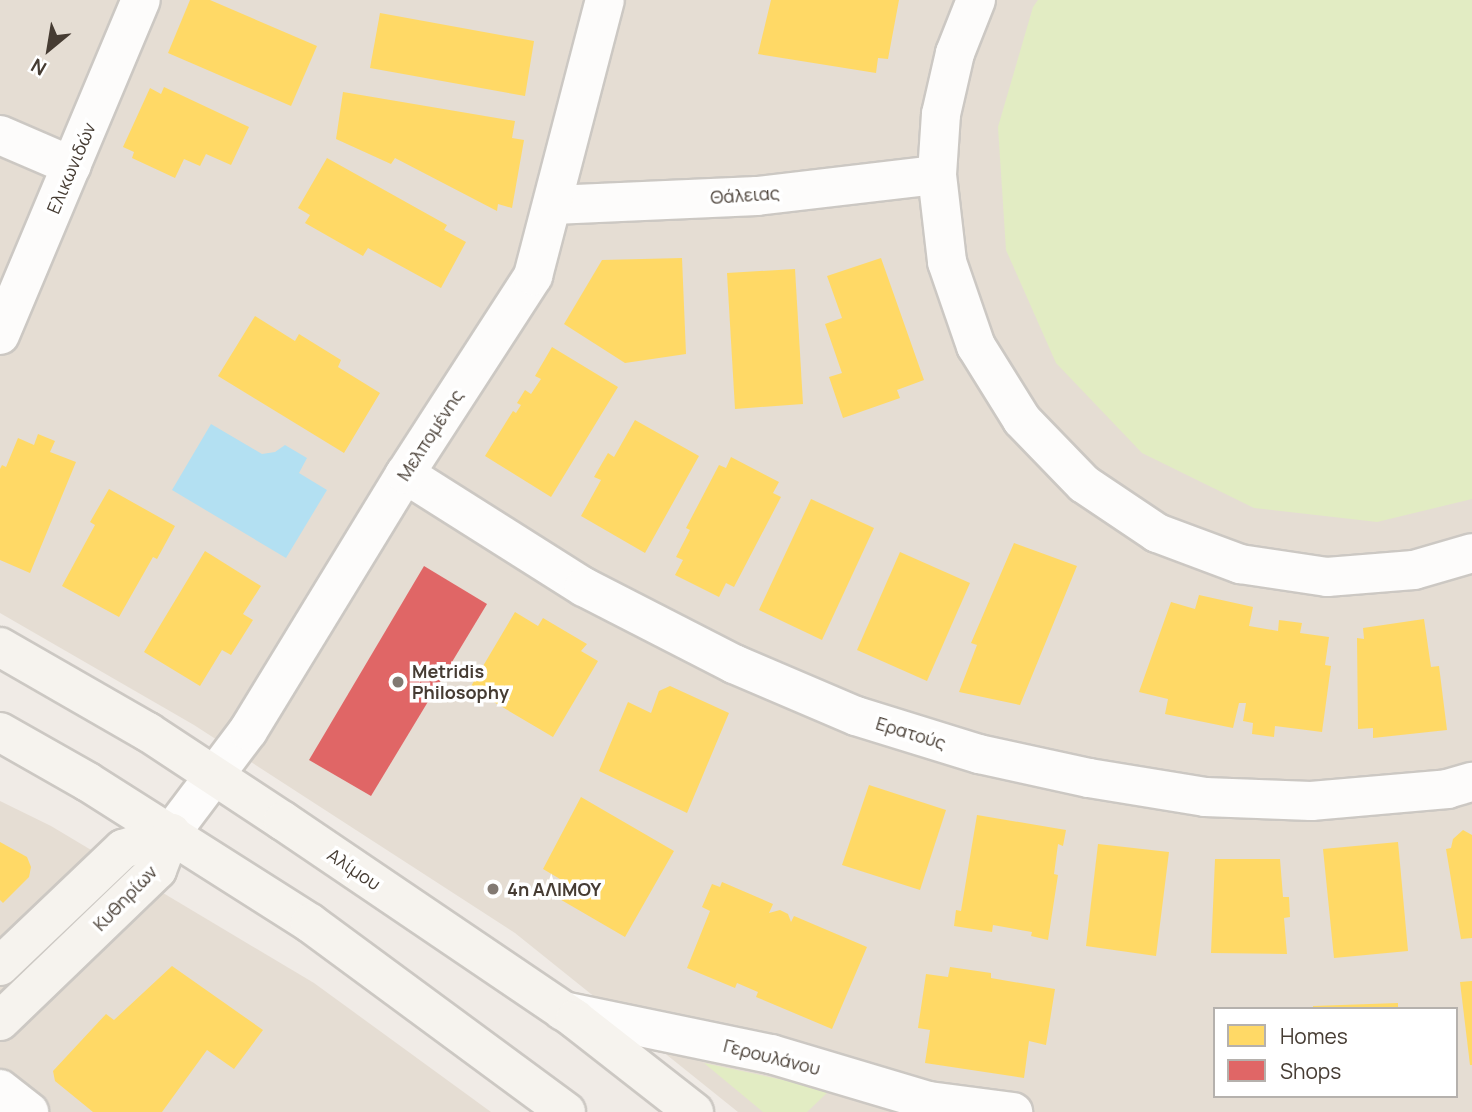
<!DOCTYPE html>
<html>
<head>
<meta charset="utf-8">
<style>
	body { margin:0 }
	#map { position:relative; width:1472px; height:1112px; overflow:hidden; background:#f0ebe6; font-family:Manrope,sans-serif }
	div>[style] { position:absolute }
	.residential>* { inset:0; background:#e5ddd3 }
	.green>* { inset:0; background:#e2ecc3 }
	.water>* { inset:0; background:#b3e0f2 }
	.homes>* { inset:0; background:#ffd966 }
	.shops>* { inset:0; background:#e06666 }
	.roads { filter:drop-shadow(2px 0 #ccc8c3) drop-shadow(-2px 0 #ccc8c3) drop-shadow(0 2px #ccc8c3) drop-shadow(0 -2px #ccc8c3) }
	.street>* { height:38px; margin:-19px; padding:0 19px; transform-origin:19px; border-radius:19px; background:#fdfcfb }
	.secondary>* { height:38px; margin:-19px; padding:0 19px; transform-origin:19px; border-radius:19px; background:#f6f3ee }
	.dots>* { width:19px; height:19px; translate:-50% -50%; box-sizing:border-box; border:4px solid #fff; border-radius:50% }
	span { translate:-50% -50%; white-space:nowrap; text-align:center; line-height:1.15; -webkit-text-stroke:7px #fff; paint-order:stroke }
	.street-label { font-size:18px; color:#463c33 }
	.poi-label { font-size:18px; color:#463c33; font-weight:700 }
	.left { translate:0 -50%; text-align:left }
	.legend { position:absolute; left:1213px; top:1007px; width:245px; height:91px; box-sizing:border-box; background:#fff; border:2px solid #b5b1ad; margin:0; padding:9px 12px; list-style:none; font-size:21px; color:#463c33 }
	.legend li { display:flex; align-items:center; gap:14px; height:35px }
	.legend b { width:35px; border:2px solid #b5b1ad }
	.north { position:absolute; left:14px; top:14px; width:70px; height:70px; -webkit-text-stroke:5px #fff; paint-order:stroke; rotate:210deg; font-size:19px; font-weight:700; line-height:28px; text-align:center; color:#463c33 }
	.north::after { content:''; display:block; margin:auto; width:24px; height:32px; background:#463c33; clip-path:polygon(50% 0,100% 100%,50% 72%,0 100%) }
</style>
</head>
<body>
<div id="map">
	<div class="residential">
		<div style="clip-path:polygon(evenodd,0 0,1472px 0,1472px 1112px,738px 1112px,515px 933px,194px 725px,0 613px,0 0,1215px 1009px,1456px 1009px,1456px 1096px,1215px 1096px,1215px 1009px)"></div>
		<div style="clip-path:polygon(0 801px,51px 826px,314px 983px,491px 1112px,0 1112px)"></div>
	</div>
	<div class="green">
		<div style="clip-path:polygon(1038px 0,1472px 0,1472px 499px,1377px 522px,1254px 508px,1142px 453px,1056px 363px,1006px 250px,998px 127px,1033px 7px)"></div>
		<div style="clip-path:polygon(704px 1063px,830px 1090px,807px 1112px,763px 1112px)"></div>
	</div>
	<div class="water">
		<div style="clip-path:polygon(211px 424px,262px 454px,275px 452px,285px 445px,307px 458px,299px 473px,327px 490px,286px 558px,172px 490px)"></div>
	</div>
	<div class="homes">
		<div style="clip-path:polygon(190px 0,210px 0,317px 46px,291px 106px,168px 53px)"></div>
		<div style="clip-path:polygon(771px 0,899px 0,888px 59px,878px 58px,876px 73px,758px 54px)"></div>
		<div style="clip-path:polygon(380px 13px,534px 41px,525px 96px,370px 68px)"></div>
		<div style="clip-path:polygon(164px 87px,249px 127px,231px 165px,206px 154px,200px 166px,184px 159px,175px 178px,132px 158px,134px 152px,123px 147px,150px 88px,161px 94px)"></div>
		<div style="clip-path:polygon(343px 92px,515px 121px,512px 138px,524px 140px,512px 208px,498px 204px,497px 211px,395px 158px,391px 164px,336px 139px)"></div>
		<div style="clip-path:polygon(327px 158px,447px 225px,444px 230px,466px 242px,441px 288px,368px 248px,363px 256px,305px 223px,310px 215px,298px 208px)"></div>
		<div style="clip-path:polygon(682px 258px,686px 354px,625px 363px,564px 324px,602px 260px)"></div>
		<div style="clip-path:polygon(881px 258px,924px 380px,897px 390px,900px 398px,843px 418px,829px 377px,842px 373px,825px 324px,842px 318px,827px 276px)"></div>
		<div style="clip-path:polygon(795px 269px,803px 404px,735px 409px,727px 273px)"></div>
		<div style="clip-path:polygon(255px 316px,295px 341px,299px 334px,341px 360px,338px 367px,380px 393px,344px 453px,218px 376px)"></div>
		<div style="clip-path:polygon(552px 347px,618px 387px,551px 497px,485px 456px,513px 411px,516px 413px,521px 405px,517px 403px,525px 390px,531px 394px,541px 379px,535px 376px)"></div>
		<div style="clip-path:polygon(635px 420px,699px 456px,645px 553px,581px 516px,601px 480px,594px 477px,608px 453px,614px 457px)"></div>
		<div style="clip-path:polygon(38px 434px,55px 441px,50px 452px,76px 462px,30px 573px,0 560px,0 469px,2px 465px,6px 467px,18px 438px,34px 445px)"></div>
		<div style="clip-path:polygon(731px 457px,779px 482px,773px 493px,781px 497px,734px 587px,726px 583px,719px 597px,675px 575px,683px 560px,676px 557px,690px 530px,686px 528px,719px 465px,726px 468px)"></div>
		<div style="clip-path:polygon(109px 489px,175px 526px,157px 559px,153px 557px,119px 617px,62px 586px,95px 525px,90px 522px)"></div>
		<div style="clip-path:polygon(811px 499px,874px 528px,822px 640px,759px 610px)"></div>
		<div style="clip-path:polygon(1014px 543px,1077px 566px,1020px 705px,959px 692px,977px 645px,971px 643px)"></div>
		<div style="clip-path:polygon(205px 551px,261px 586px,243px 614px,253px 620px,231px 655px,222px 650px,200px 686px,144px 652px)"></div>
		<div style="clip-path:polygon(900px 552px,970px 583px,927px 681px,857px 650px)"></div>
		<div style="clip-path:polygon(1199px 595px,1253px 607px,1249px 626px,1278px 631px,1279px 620px,1302px 623px,1300px 633px,1329px 637px,1325px 665px,1331px 666px,1322px 732px,1275px 726px,1274px 737px,1252px 734px,1253px 723px,1243px 721px,1246px 703px,1239px 703px,1233px 728px,1165px 714px,1168px 699px,1139px 692px,1171px 602px,1195px 609px)"></div>
		<div style="clip-path:polygon(515px 612px,538px 626px,543px 618px,587px 644px,581px 651px,598px 661px,553px 737px,470px 688px)"></div>
		<div style="clip-path:polygon(1424px 619px,1431px 667px,1439px 666px,1447px 730px,1373px 738px,1373px 728px,1358px 729px,1357px 638px,1364px 639px,1363px 628px)"></div>
		<div style="clip-path:polygon(670px 686px,729px 713px,687px 813px,599px 771px,628px 702px,651px 713px,659px 691px)"></div>
		<div style="clip-path:polygon(869px 785px,946px 810px,920px 890px,842px 865px)"></div>
		<div style="clip-path:polygon(581px 797px,674px 851px,625px 937px,551px 894px,560px 879px,543px 869px)"></div>
		<div style="clip-path:polygon(977px 815px,1066px 830px,1063px 846px,1058px 844px,1054px 874px,1058px 875px,1048px 940px,1031px 936px,1032px 932px,993px 925px,992px 932px,954px 926px,956px 910px,961px 911px)"></div>
		<div style="clip-path:polygon(1463px 830px,1472px 835px,1472px 938px,1461px 939px,1446px 849px,1451px 848px,1453px 839px)"></div>
		<div style="clip-path:polygon(0 842px,27px 857px,31px 867px,29px 877px,3px 903px,0 900px)"></div>
		<div style="clip-path:polygon(1398px 842px,1408px 951px,1334px 958px,1323px 849px)"></div>
		<div style="clip-path:polygon(1098px 844px,1169px 852px,1156px 956px,1086px 946px)"></div>
		<div style="clip-path:polygon(1215px 859px,1280px 859px,1283px 897px,1289px 897px,1290px 917px,1284px 918px,1287px 954px,1211px 953px)"></div>
		<div style="clip-path:polygon(722px 882px,773px 904px,769px 913px,780px 910px,788px 914px,791px 922px,794px 916px,867px 947px,832px 1029px,756px 997px,758px 992px,737px 983px,735px 988px,687px 968px,710px 911px,702px 907px,712px 884px,720px 887px)"></div>
		<div style="clip-path:polygon(172px 966px,263px 1030px,234px 1069px,207px 1050px,162px 1112px,93px 1112px,55px 1081px,53px 1071px,106px 1014px,114px 1020px)"></div>
		<div style="clip-path:polygon(950px 967px,991px 973px,991px 978px,1055px 989px,1046px 1045px,1029px 1041px,1024px 1078px,925px 1063px,930px 1030px,918px 1028px,926px 974px,948px 977px)"></div>
		<div style="clip-path:polygon(1472px 981px,1472px 1065px,1470px 1065px,1460px 982px)"></div>
		<div style="clip-path:polygon(1398px 1003px,1398px 1009px,1313px 1009px,1313px 1006px)"></div>
	</div>
	<div class="shops">
		<div style="clip-path:polygon(424px 566px,487px 604px,371px 796px,309px 760px)"></div>
	</div>
	<div class="roads">
		<div class="street">
			<div style="left:976px;top:0;width:57px;rotate:111.6deg"></div>
			<div style="left:955px;top:53px;width:63px;rotate:102.9deg"></div>
			<div style="left:941px;top:114px;width:61px;rotate:93.8deg"></div>
			<div style="left:937px;top:175px;width:88px;rotate:83.4deg"></div>
			<div style="left:947px;top:262px;width:89px;rotate:71deg"></div>
			<div style="left:976px;top:346px;width:87px;rotate:58.1deg"></div>
			<div style="left:1022px;top:420px;width:89px;rotate:45.9deg"></div>
			<div style="left:1084px;top:484px;width:88px;rotate:33.9deg"></div>
			<div style="left:1157px;top:533px;width:89px;rotate:20.5deg"></div>
			<div style="left:1240px;top:564px;width:88px;rotate:8.5deg"></div>
			<div style="left:1327px;top:577px;width:87px;rotate:-4.6deg"></div>
			<div style="left:1414px;top:570px;width:60px;rotate:-16.3deg"></div>
			<div style="left:0;top:135px;width:78px;rotate:23.3deg"></div>
			<div style="left:553px;top:205px;width:204px;rotate:-2.5deg"></div>
			<div style="left:757px;top:196px;width:181px;rotate:-6.7deg"></div>
			<div style="left:0;top:335px;width:363px;rotate:-67.2deg"></div>
			<div style="left:405px;top:474px;width:212px;rotate:32.3deg"></div>
			<div style="left:584px;top:587px;width:169px;rotate:27.2deg"></div>
			<div style="left:734px;top:664px;width:133px;rotate:23.1deg"></div>
			<div style="left:856px;top:716px;width:129px;rotate:17.2deg"></div>
			<div style="left:979px;top:754px;width:113px;rotate:12.3deg"></div>
			<div style="left:1089px;top:778px;width:118px;rotate:9.3deg"></div>
			<div style="left:1205px;top:797px;width:106px;rotate:2.2deg"></div>
			<div style="left:1311px;top:801px;width:137px;rotate:-5deg"></div>
			<div style="left:1447px;top:789px;width:26px;rotate:-16deg"></div>
			<div style="left:171px;top:833px;width:128px;rotate:-53deg"></div>
			<div style="left:248px;top:731px;width:301px;rotate:-58.6deg"></div>
			<div style="left:405px;top:474px;width:236px;rotate:-57.1deg"></div>
			<div style="left:533px;top:276px;width:285px;rotate:-75.4deg"></div>
			<div style="left:563px;top:1011px;width:212px;rotate:11.7deg"></div>
			<div style="left:771px;top:1054px;width:165px;rotate:16.6deg"></div>
			<div style="left:929px;top:1101px;width:85px;rotate:7.5deg"></div>
			<div style="left:0;top:1089px;width:37px;rotate:38deg"></div>
		</div>
		<div class="secondary">
			<div style="left:0;top:647px;width:171px;rotate:29.9deg"></div>
			<div style="left:148px;top:732px;width:162px;rotate:33.4deg"></div>
			<div style="left:283px;top:821px;width:353px;rotate:34.1deg"></div>
			<div style="left:575px;top:1019px;width:151px;rotate:38deg"></div>
			<div style="left:0;top:732px;width:101px;rotate:29.6deg"></div>
			<div style="left:88px;top:782px;width:263px;rotate:32.4deg"></div>
			<div style="left:310px;top:923px;width:318px;rotate:36.4deg"></div>
			<div style="left:0;top:966px;width:170px;rotate:-43.6deg"></div>
			<div style="left:123px;top:849px;width:51px;rotate:-18.4deg"></div>
			<div style="left:0;top:1021px;width:218px;rotate:-43.9deg"></div>
			<div style="left:157px;top:870px;width:40px;rotate:-69deg"></div>
		</div>
	</div>
	<div class="dots">
		<div style="left:398px;top:682px;background:#827972"></div>
		<div style="left:493px;top:889px;background:#827972"></div>
	</div>
	<div class="street-label">
		<span style="left:71px;top:168px;rotate:-67deg">Ελικωνιδών</span>
		<span style="left:745px;top:195px;rotate:-4deg">Θάλειας</span>
		<span style="left:430px;top:435px;rotate:-57deg">Μελπομένης</span>
		<span style="left:911px;top:733px;rotate:17deg">Ερατούς</span>
		<span style="left:354px;top:869px;rotate:34deg">Αλίμου</span>
		<span style="left:125px;top:898px;rotate:-46deg">Κυθηρίων</span>
		<span style="left:772px;top:1057px;rotate:14deg">Γερουλάνου</span>
	</div>
	<div class="poi-label">
		<span class="left" style="left:412px;top:682px">Metridis<br>Philosophy</span>
		<span class="left" style="left:507px;top:889px">4η ΑΛΙΜΟΥ</span>
	</div>
	<ul class="legend">
	<li><b style="height:19px;background:#ffd966"></b>Homes</li>
	<li><b style="height:19px;background:#e06666"></b>Shops</li>
	</ul>
	<div class="north">N</div>
</div>
</body>
</html>
